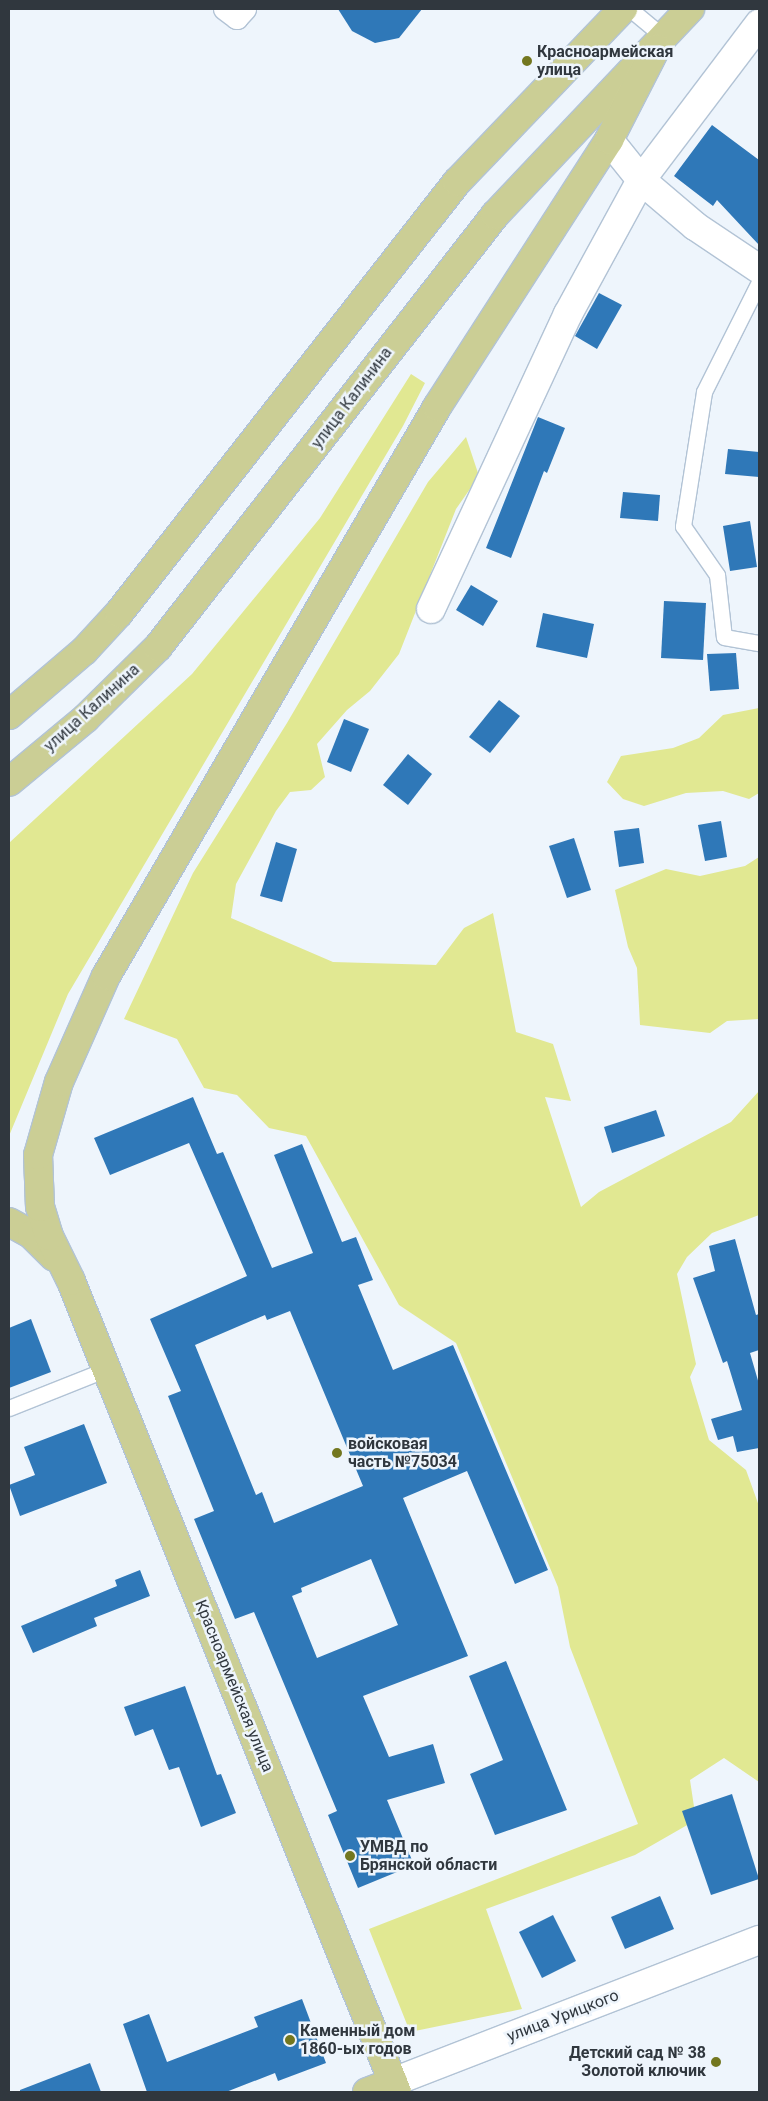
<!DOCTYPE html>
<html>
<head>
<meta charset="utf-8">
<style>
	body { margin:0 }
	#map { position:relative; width:768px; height:2101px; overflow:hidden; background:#eef5fc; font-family:Roboto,sans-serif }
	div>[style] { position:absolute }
	.green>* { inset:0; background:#e1e892 }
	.building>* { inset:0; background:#2f78b8 }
	.roads { filter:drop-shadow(1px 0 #b2c3d5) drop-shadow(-1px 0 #b2c3d5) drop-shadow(0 1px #b2c3d5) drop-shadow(0 -1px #b2c3d5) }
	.service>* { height:15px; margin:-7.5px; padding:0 7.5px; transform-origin:7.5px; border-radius:7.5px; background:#fff }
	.pedestrian>* { height:22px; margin:-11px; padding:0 11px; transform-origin:11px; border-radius:11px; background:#fff }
	.minor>* { height:28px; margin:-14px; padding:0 14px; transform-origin:14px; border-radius:14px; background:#fff }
	.secondary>* { height:28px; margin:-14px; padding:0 14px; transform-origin:14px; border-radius:14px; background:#fff }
	.primary>* { height:28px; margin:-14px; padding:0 14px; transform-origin:14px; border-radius:14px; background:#cbce95 }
	.dots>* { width:14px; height:14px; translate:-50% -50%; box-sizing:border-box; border:2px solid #eef5fc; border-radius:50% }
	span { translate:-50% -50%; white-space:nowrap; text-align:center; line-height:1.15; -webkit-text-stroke:5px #eef5fc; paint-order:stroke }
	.poi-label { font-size:16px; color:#30373e; font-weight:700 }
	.left { translate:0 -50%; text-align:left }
	.right { translate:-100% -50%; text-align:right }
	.street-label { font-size:16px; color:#30373e }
	.frame { position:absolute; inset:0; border:10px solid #30373e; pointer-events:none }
</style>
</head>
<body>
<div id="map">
	<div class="green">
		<div style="clip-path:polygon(411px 374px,425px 383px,403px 426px,68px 994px,9px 1136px,9px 843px,192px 674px,320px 518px)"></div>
		<div style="clip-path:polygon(466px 437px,479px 476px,456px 509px,399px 654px,370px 691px,347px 710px,317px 744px,325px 777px,311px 790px,290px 792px,276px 811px,236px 884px,231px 918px,333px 962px,436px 965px,464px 928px,493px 913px,516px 1032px,553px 1044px,571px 1101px,545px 1097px,581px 1207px,599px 1192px,731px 1122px,759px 1091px,759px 1215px,712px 1233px,687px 1257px,677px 1274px,696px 1364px,690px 1377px,709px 1440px,746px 1470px,759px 1506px,759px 1782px,724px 1758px,690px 1780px,696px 1820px,635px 1855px,486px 1909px,522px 2009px,410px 2032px,369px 1929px,638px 1824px,570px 1647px,558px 1587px,456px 1343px,399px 1305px,306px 1136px,269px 1128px,237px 1095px,204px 1088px,177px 1039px,124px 1019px,193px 873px,287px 723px,428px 482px)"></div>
		<div style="clip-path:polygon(759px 708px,759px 793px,749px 799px,723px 791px,686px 793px,644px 806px,623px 799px,607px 782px,621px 756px,673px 748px,699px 738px,723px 715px)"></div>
		<div style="clip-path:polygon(759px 857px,759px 1019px,727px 1021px,710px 1033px,640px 1025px,637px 968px,628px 947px,615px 890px,666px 869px,700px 876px,745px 866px)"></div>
	</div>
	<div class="building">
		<div style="clip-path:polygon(338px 9px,422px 9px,399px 38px,375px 43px,352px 31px)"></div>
		<div style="clip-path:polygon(712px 125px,759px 160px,759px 245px,717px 200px,713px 206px,674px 176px)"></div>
		<div style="clip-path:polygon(599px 293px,622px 305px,597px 349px,575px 336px)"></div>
		<div style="clip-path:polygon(538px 417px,565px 428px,547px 473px,544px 471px,511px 558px,486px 548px)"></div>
		<div style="clip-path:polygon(728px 449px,759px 452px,759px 477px,725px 474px)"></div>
		<div style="clip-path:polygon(623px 492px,660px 495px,658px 521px,620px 518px)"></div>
		<div style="clip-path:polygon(750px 521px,757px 567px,730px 571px,723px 526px)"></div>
		<div style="clip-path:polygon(471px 585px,498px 601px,483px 626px,456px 610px)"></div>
		<div style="clip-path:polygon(664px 601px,706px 603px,703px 660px,661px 658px)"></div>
		<div style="clip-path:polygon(543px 613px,594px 624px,587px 658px,536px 647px)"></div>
		<div style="clip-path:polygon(736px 653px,739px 689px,710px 691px,707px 654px)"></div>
		<div style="clip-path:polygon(499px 700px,520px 716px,490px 753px,469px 737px)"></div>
		<div style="clip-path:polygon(344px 719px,369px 729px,351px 772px,327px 762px)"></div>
		<div style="clip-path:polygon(408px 754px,432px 774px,408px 805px,383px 785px)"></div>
		<div style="clip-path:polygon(721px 821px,727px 857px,705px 861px,698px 825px)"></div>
		<div style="clip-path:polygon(639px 828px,644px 863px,619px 867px,614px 831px)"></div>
		<div style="clip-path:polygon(574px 838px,591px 890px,567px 898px,549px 846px)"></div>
		<div style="clip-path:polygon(276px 842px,297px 849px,282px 902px,260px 896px)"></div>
		<div style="clip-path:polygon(evenodd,193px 1097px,217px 1154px,223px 1152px,272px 1268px,313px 1253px,274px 1155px,302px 1144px,342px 1242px,356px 1237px,373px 1280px,358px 1285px,393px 1370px,453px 1345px,548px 1570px,515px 1584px,467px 1471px,403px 1498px,468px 1656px,363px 1696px,389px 1757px,433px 1744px,445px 1783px,387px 1800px,414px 1865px,358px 1888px,328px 1815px,337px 1811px,254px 1612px,235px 1619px,194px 1519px,214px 1511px,168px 1396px,181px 1391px,150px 1319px,247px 1276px,189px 1143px,110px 1175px,94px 1138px,193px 1097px,290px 1311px,363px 1486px,274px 1523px,262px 1492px,256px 1495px,195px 1345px,265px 1315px,267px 1320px,290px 1311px,193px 1097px,371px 1559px,398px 1625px,317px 1658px,292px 1596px,302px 1592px,301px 1588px,371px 1559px)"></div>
		<div style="clip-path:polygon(656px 1110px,665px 1136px,612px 1153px,604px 1127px)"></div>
		<div style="clip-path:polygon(735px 1239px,756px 1315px,759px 1314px,759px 1350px,750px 1353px,759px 1384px,759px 1448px,737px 1452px,733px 1436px,718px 1440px,711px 1419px,742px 1410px,727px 1361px,723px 1363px,693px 1278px,715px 1271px,709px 1246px)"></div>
		<div style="clip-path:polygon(31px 1319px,51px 1372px,9px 1388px,9px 1328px)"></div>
		<div style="clip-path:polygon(84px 1424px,107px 1483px,20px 1516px,9px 1485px,35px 1475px,24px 1447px)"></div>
		<div style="clip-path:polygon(140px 1570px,150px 1596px,94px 1618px,97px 1626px,33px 1653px,21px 1626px,117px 1586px,115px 1580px)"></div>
		<div style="clip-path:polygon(506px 1661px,567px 1810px,495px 1835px,470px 1774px,503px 1760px,469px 1676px)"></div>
		<div style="clip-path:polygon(185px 1686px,217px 1775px,221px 1774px,236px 1813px,201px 1827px,179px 1767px,169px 1770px,153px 1729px,135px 1736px,124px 1707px)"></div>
		<div style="clip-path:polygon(732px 1794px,759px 1879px,711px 1895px,682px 1811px)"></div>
		<div style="clip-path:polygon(660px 1896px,674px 1929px,625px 1949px,611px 1917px)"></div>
		<div style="clip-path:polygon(553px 1915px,576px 1961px,542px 1978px,519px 1932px)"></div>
		<div style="clip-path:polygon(302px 1999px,326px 2063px,278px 2081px,275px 2073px,226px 2092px,147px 2092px,123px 2024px,149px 2014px,167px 2062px,258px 2027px,254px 2017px)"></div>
		<div style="clip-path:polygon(90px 2063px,101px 2092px,20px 2092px,20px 2090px)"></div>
	</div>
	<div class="roads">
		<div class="service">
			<div style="left:630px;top:9px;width:45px;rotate:39.6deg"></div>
			<div style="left:759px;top:282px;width:123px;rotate:116.6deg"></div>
			<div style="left:704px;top:392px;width:136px;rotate:98.9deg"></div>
			<div style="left:683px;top:526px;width:60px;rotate:55.2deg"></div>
			<div style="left:717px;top:575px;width:62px;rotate:83.6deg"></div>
			<div style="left:724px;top:637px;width:36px;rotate:10deg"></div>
			<div style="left:9px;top:1408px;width:105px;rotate:-21.7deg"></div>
		</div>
		<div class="pedestrian">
			<div style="left:225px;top:9px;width:15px;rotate:37deg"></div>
			<div style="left:237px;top:18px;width:12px;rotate:-48deg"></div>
		</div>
		<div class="minor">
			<div style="left:609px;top:140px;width:51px;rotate:51.3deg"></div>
			<div style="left:641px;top:180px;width:71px;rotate:40.4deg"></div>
			<div style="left:695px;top:226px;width:77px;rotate:33.9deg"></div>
			<div style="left:431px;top:609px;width:325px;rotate:-65.1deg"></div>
			<div style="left:568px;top:314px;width:153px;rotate:-61.4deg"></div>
			<div style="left:641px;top:180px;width:196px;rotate:-52.9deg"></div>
		</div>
		<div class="secondary">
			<div style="left:393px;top:2082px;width:393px;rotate:-21.2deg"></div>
		</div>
		<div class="primary">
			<div style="left:9px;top:715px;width:99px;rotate:-40.5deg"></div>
			<div style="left:84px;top:651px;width:52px;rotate:-47.4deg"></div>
			<div style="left:119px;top:613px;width:548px;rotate:-51.9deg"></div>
			<div style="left:457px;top:182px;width:240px;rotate:-46.2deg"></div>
			<div style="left:9px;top:782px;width:100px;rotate:-39.7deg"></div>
			<div style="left:86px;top:718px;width:101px;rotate:-44.6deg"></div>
			<div style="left:158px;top:647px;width:548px;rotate:-52.04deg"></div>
			<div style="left:495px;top:215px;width:284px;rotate:-46.6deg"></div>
			<div style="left:9px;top:1222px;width:26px;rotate:29deg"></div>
			<div style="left:32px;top:1235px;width:31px;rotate:45deg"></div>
			<div style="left:367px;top:2092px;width:28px;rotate:-21deg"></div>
			<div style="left:397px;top:2092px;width:874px;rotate:-111.9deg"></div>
			<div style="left:71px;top:1281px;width:50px;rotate:-116.1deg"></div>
			<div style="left:49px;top:1236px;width:30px;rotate:-107deg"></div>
			<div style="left:40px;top:1207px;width:52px;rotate:-92.2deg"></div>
			<div style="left:38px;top:1155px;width:76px;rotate:-74deg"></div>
			<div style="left:59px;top:1082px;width:116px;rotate:-66.1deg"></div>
			<div style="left:106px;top:976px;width:658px;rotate:-59.81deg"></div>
			<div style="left:437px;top:407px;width:318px;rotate:-57.2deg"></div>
			<div style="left:609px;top:140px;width:103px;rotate:-62.9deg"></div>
		</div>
	</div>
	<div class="dots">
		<div style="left:527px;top:61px;background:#73771f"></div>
		<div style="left:337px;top:1453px;background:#73771f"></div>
		<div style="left:350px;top:1856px;background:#73771f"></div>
		<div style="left:290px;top:2040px;background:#73771f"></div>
		<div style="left:716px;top:2062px;background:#73771f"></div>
	</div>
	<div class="poi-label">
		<span class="left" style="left:537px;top:61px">Красноармейская<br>улица</span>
		<span class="left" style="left:348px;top:1453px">войсковая<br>часть №75034</span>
		<span class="left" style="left:360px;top:1856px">УМВД по<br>Брянской области</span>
		<span class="left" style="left:300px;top:2040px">Каменный дом<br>1860-ых годов</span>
		<span class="right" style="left:706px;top:2062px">Детский сад № 38<br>Золотой ключик</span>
	</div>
	<div class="street-label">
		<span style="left:352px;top:398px;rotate:-53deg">улица Калинина</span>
		<span style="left:92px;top:708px;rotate:-42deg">улица Калинина</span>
		<span style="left:234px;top:1686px;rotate:68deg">Красноармейская улица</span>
		<span style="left:563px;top:2016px;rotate:-21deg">улица Урицкого</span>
	</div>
	<div class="frame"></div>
</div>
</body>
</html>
